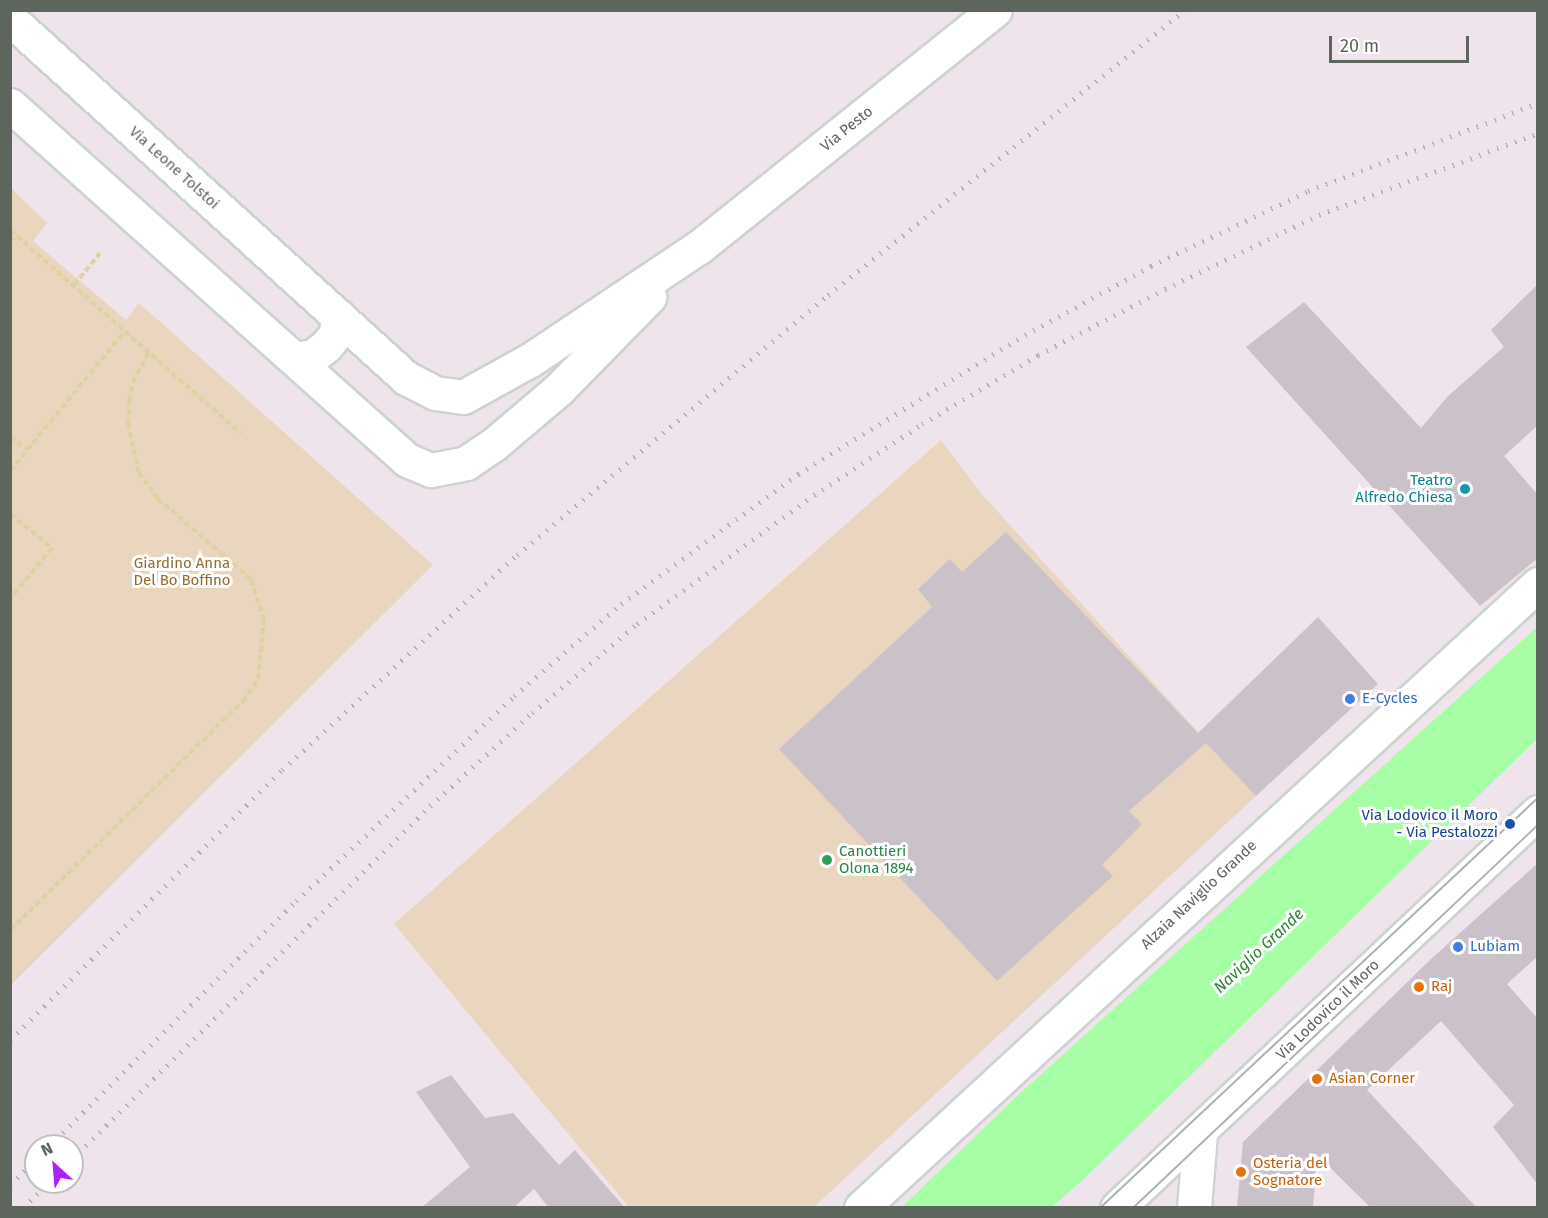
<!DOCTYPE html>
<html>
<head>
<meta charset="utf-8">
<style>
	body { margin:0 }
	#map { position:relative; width:1548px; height:1218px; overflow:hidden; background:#f0e4ec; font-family:"Fira Sans",sans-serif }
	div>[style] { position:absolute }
	.green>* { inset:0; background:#ead6be }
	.water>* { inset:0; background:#a6ffa5 }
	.building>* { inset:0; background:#cbc1c9 }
	.path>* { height:4px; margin-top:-2px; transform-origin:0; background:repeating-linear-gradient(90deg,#ddd2a0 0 6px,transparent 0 9px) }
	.roads { filter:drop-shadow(2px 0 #cdd4ce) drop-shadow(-2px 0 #cdd4ce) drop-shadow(0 2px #cdd4ce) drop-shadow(0 -2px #cdd4ce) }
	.minor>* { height:33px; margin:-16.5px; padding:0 16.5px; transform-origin:16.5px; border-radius:16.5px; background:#fff }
	.tram>* { height:1.5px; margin:-0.75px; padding:0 0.75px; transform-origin:0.75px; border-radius:0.75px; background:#afb2b0 }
	.rail>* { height:4.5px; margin-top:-2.25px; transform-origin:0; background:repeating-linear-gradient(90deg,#afb2b0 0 1.5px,transparent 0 9.5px) }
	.dots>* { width:16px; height:16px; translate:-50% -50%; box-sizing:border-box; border:3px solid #fff; border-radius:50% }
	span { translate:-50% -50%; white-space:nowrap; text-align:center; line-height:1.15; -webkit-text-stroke:6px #fff; paint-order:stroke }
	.street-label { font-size:15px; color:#5c665d }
	.culture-label { font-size:15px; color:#0d838f }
	.right { translate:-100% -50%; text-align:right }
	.park-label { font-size:15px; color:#916b30 }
	.shop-label { font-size:15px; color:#366cbe }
	.left { translate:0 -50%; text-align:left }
	.transit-label { font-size:15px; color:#164399 }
	.leisure-label { font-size:15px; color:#27864d }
	.food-label { font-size:15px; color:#c56008 }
	.water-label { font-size:16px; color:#2b8231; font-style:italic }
	.frame { position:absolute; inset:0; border:12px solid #5c665d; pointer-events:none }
	.north { position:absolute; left:24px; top:1134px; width:60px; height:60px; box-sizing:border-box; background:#fff; border:2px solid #bec2be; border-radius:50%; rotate:334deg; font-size:16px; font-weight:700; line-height:24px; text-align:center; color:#5c665d }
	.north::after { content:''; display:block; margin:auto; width:21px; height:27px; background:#aa21f9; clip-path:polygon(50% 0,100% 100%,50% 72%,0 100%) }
	.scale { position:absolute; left:1329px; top:36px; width:140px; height:27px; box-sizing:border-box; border:3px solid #5c665d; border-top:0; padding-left:8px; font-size:18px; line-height:21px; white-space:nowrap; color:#5c665d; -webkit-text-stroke:4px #fff; paint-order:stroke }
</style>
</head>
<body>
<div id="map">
	<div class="green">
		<div style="clip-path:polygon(11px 188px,47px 223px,33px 241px,126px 320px,139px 303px,433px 565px,11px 985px)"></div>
		<div style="clip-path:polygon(941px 440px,979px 491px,1256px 796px,814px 1207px,629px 1207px,394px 924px)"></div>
	</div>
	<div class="water">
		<div style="clip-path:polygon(1537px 627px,1537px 739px,1084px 1179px,1052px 1207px,902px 1207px,1016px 1097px)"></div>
	</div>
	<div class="building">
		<div style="clip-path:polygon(1538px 284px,1538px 425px,1504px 456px,1538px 495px,1538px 558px,1480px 606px,1246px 347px,1304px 302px,1421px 428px,1448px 396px,1504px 347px,1491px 330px)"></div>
		<div style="clip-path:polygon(1006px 532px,1198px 733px,1318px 617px,1378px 684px,1256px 796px,1206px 743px,1129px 811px,1142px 824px,1102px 865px,1113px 876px,997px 981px,779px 749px,932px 607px,918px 589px,950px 559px,962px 572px)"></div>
		<div style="clip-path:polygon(1538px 863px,1538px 956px,1507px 984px,1538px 1019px,1538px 1185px,1493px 1127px,1514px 1105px,1441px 1021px,1367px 1090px,1477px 1208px,1371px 1208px,1317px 1155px,1313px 1208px,1237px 1208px,1243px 1142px,1431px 959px)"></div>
		<div style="clip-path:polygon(451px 1075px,485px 1118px,513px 1113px,559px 1165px,575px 1150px,625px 1208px,549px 1208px,534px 1189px,513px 1208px,421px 1208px,470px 1167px,416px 1092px)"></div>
	</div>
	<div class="path">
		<div style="left:10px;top:230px;width:308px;rotate:41.4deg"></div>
		<div style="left:10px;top:242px;width:9px;rotate:-49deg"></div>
		<div style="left:74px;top:285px;width:41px;rotate:-50.9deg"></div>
		<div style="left:10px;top:437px;width:21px;rotate:37deg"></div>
		<div style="left:10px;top:471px;width:181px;rotate:-50.6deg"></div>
		<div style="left:10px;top:514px;width:54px;rotate:39deg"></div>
		<div style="left:52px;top:548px;width:66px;rotate:129.5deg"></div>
		<div style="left:10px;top:930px;width:327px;rotate:-44.5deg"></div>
		<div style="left:243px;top:701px;width:27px;rotate:-56deg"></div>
		<div style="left:258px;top:679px;width:59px;rotate:-84.2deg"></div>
		<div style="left:264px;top:620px;width:43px;rotate:-107.6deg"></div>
		<div style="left:251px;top:579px;width:123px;rotate:-139.3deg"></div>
		<div style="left:158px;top:499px;width:32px;rotate:-126deg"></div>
		<div style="left:139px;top:473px;width:50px;rotate:-102.7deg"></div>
		<div style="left:128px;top:424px;width:23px;rotate:-88deg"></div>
		<div style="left:129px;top:401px;width:19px;rotate:-78deg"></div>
		<div style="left:133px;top:382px;width:34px;rotate:-62deg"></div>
	</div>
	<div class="roads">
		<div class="minor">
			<div style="left:10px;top:19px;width:535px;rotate:42.19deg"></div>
			<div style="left:406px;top:378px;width:33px;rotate:27deg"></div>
			<div style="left:435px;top:393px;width:28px;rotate:8deg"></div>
			<div style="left:463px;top:397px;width:77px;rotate:-28.9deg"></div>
			<div style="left:530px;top:360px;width:203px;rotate:-33.8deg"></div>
			<div style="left:699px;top:247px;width:379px;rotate:-38.7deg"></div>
			<div style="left:10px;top:105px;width:533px;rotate:41.8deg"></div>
			<div style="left:407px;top:460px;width:26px;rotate:23deg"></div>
			<div style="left:431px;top:470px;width:36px;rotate:-11deg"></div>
			<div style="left:466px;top:463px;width:32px;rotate:-34deg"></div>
			<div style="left:493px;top:445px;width:87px;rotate:-40.3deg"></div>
			<div style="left:559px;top:389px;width:129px;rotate:-45.6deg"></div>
			<div style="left:296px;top:359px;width:17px;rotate:-10deg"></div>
			<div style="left:313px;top:356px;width:16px;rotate:-38deg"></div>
			<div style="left:326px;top:346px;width:14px;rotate:-51deg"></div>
			<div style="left:335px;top:335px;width:19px;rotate:-78deg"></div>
			<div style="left:861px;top:1208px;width:921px;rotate:-42.67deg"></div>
			<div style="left:1117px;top:1208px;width:578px;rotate:-43.25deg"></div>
			<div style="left:1194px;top:1208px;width:75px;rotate:-85.4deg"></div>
		</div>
	</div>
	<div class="tram">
		<div style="left:1100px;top:1208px;width:600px;rotate:-43.11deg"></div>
		<div style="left:1133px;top:1208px;width:557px;rotate:-43.4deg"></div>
	</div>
	<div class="rail">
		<div style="left:10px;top:1040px;width:383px;rotate:-44.8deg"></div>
		<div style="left:282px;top:770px;width:319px;rotate:-42.5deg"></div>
		<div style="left:517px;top:555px;width:405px;rotate:-39.9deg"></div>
		<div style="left:828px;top:295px;width:457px;rotate:-38.6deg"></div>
		<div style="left:49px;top:1146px;width:348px;rotate:-44.8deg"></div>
		<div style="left:296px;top:901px;width:299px;rotate:-43.2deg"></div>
		<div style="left:514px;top:696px;width:141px;rotate:-40.7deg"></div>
		<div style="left:621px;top:604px;width:220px;rotate:-36.3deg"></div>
		<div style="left:798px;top:474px;width:266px;rotate:-31.5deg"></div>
		<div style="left:1025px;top:335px;width:144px;rotate:-28.7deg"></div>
		<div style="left:1151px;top:266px;width:174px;rotate:-25.5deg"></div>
		<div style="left:1308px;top:191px;width:246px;rotate:-20.9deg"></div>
		<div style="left:72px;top:1159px;width:503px;rotate:-44.6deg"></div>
		<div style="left:430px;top:806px;width:138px;rotate:-42.4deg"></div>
		<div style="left:532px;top:713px;width:138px;rotate:-40.3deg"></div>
		<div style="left:637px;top:624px;width:219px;rotate:-36.1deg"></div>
		<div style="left:814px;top:495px;width:129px;rotate:-33.3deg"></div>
		<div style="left:922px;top:424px;width:135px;rotate:-30.7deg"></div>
		<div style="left:1038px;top:355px;width:143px;rotate:-27.5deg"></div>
		<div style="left:1165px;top:289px;width:171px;rotate:-25.7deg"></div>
		<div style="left:1319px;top:215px;width:234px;rotate:-20.5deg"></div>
		<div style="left:10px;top:1185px;width:37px;rotate:-45deg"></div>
		<div style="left:23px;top:1208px;width:37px;rotate:-45deg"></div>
	</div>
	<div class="dots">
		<div style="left:1465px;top:489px;background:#0f9aa8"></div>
		<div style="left:1350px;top:699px;background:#3f7fe0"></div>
		<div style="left:1510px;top:824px;background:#1a4fb4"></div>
		<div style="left:827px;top:860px;background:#2e9e5b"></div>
		<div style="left:1458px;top:947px;background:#3f7fe0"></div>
		<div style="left:1419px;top:987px;background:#e8710a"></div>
		<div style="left:1317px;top:1079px;background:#e8710a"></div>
		<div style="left:1241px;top:1172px;background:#e8710a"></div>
	</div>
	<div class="street-label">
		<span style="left:847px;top:129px;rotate:-39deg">Via Pesto</span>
		<span style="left:174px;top:168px;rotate:42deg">Via Leone Tolstoi</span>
		<span style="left:1199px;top:895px;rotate:-43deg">Alzaia Naviglio Grande</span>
		<span style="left:1328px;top:1010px;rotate:-44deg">Via Lodovico il Moro</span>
	</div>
	<div class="culture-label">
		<span class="right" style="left:1453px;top:489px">Teatro<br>Alfredo Chiesa</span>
	</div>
	<div class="park-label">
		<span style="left:182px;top:572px">Giardino Anna<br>Del Bo Boffino</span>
	</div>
	<div class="shop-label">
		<span class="left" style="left:1362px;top:699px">E-Cycles</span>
		<span class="left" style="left:1470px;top:947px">Lubiam</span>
	</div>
	<div class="transit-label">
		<span class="right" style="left:1498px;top:824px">Via Lodovico il Moro<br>- Via Pestalozzi</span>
	</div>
	<div class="leisure-label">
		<span class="left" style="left:839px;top:860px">Canottieri<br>Olona 1894</span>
	</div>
	<div class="food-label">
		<span class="left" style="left:1431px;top:987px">Raj</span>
		<span class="left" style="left:1329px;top:1079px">Asian Corner</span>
		<span class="left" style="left:1253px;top:1172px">Osteria del<br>Sognatore</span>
	</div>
	<div class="water-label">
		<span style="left:1259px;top:951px;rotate:-43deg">Naviglio Grande</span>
	</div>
	<div class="frame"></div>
	<div class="north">N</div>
	<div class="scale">20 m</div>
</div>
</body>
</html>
